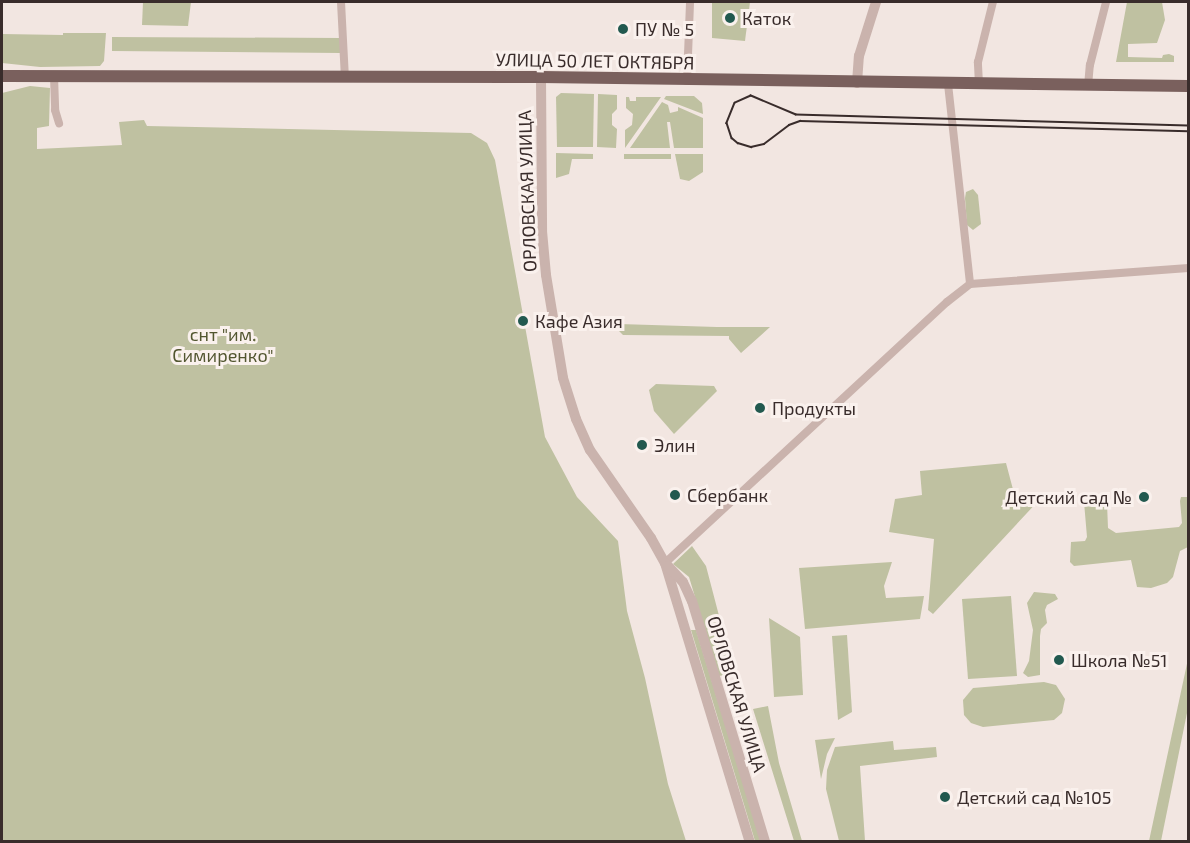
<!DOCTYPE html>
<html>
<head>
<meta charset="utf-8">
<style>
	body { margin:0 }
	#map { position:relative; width:1190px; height:843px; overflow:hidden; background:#f2e6e1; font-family:"Exo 2",sans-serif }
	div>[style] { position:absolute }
	.green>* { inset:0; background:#bfc1a1 }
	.minor>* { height:8px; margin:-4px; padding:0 4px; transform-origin:4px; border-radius:4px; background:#cab3ad }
	.tertiary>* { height:10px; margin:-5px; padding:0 5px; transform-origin:5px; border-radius:5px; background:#cab3ad }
	.primary>* { height:12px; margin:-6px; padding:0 6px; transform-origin:6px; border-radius:6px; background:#7a605d }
	.tram>* { height:1.5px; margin:-0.75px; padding:0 0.75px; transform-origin:0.75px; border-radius:0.75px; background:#392c2b }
	.dots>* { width:16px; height:16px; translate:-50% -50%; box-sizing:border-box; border:3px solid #faf1ed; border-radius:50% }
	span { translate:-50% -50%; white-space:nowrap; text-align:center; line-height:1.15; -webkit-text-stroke:6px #faf1ed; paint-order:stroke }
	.poi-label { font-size:18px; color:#392c2b }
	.left { translate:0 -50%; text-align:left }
	.right { translate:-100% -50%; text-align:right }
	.street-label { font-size:18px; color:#392c2b }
	.park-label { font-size:18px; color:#525630 }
	.frame { position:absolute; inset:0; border:3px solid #392c2b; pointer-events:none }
</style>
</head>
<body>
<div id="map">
	<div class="green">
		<div style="clip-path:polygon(143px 2px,191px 2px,188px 26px,142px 25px)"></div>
		<div style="clip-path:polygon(712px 2px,750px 2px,745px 41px,712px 38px)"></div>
		<div style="clip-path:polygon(1127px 2px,1162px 2px,1165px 20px,1157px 43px,1128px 44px,1128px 57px,1162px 58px,1163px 55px,1169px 54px,1174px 56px,1174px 62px,1116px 62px)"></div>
		<div style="clip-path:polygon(63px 33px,106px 33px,104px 61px,100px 66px,40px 67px,2px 63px,2px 34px,63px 35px)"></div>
		<div style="clip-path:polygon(112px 37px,341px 38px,341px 53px,112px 51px)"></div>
		<div style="clip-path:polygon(30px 86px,50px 88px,49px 126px,37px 128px,37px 149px,122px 145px,119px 122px,144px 120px,147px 126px,471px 133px,487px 143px,495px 160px,545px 437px,577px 497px,618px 541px,627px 611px,645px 678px,668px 784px,686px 841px,2px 841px,2px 93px)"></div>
		<div style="clip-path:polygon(561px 93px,594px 94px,593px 147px,557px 147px,556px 97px)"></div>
		<div style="clip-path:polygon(598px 94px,617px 95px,617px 109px,612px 114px,612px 125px,617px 129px,616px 148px,597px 147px)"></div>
		<div style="clip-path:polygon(666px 96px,694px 96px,702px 103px,703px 114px,664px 99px)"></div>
		<div style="clip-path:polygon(626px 97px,629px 97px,630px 101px,636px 101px,636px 97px,661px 97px,625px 148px,625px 130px,632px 125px,633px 114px,626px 108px)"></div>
		<div style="clip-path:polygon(662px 102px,668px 105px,670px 113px,678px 111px,678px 107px,703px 118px,703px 148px,674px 148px,670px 122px,667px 122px,670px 148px,630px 148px)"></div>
		<div style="clip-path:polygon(556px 153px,593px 154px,593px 159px,572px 159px,569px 174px,556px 178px)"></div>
		<div style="clip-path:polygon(624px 154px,671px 154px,671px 159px,624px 159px)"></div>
		<div style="clip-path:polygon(675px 154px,703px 154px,703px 172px,689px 181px,680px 179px)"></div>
		<div style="clip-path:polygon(973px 189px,978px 195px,981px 224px,973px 230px,967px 225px,965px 198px,966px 192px)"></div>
		<div style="clip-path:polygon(619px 324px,717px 327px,770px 327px,741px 353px,729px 339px,729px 336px,623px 335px,619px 331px)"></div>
		<div style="clip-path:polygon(656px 384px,714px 386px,717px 391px,674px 434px,654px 411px,649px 390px)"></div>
		<div style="clip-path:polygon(1006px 463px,1015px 497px,1042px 493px,1040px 499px,933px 614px,928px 610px,934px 539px,889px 532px,895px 499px,922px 495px,920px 471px)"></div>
		<div style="clip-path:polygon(1090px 495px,1107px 503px,1108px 528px,1116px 533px,1179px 527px,1182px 523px,1180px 501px,1181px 497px,1188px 497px,1188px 547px,1180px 551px,1173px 577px,1167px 583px,1151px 588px,1137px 587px,1131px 560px,1074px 566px,1070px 562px,1071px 542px,1085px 541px,1087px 537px,1084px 502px)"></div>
		<div style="clip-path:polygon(692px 546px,706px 566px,734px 673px,719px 676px,689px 577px,673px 564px)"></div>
		<div style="clip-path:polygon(892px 562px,884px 586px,886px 598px,924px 596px,920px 619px,805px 629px,799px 568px)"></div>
		<div style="clip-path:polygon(1034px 592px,1055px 594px,1058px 599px,1047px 605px,1045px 610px,1047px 623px,1041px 629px,1040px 636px,1040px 675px,1028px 677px,1023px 673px,1029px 661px,1033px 630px,1027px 603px)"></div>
		<div style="clip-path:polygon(1011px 596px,1017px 676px,968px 679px,962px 599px)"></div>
		<div style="clip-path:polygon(769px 618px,800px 637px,803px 695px,774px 697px)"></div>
		<div style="clip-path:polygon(691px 630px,696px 630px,761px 841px,755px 841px)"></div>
		<div style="clip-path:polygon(847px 635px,852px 712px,838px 720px,832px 636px)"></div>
		<div style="clip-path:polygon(1188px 659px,1188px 708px,1161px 841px,1149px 841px)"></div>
		<div style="clip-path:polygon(1044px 682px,1056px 685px,1065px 699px,1062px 713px,1054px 720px,983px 727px,971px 723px,964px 715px,963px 700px,973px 688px)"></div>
		<div style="clip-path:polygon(768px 706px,779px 763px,802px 841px,794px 841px,753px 709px)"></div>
		<div style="clip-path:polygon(835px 738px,827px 754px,821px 779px,815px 740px)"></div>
		<div style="clip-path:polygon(893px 741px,894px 750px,936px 747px,937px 757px,860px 766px,865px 841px,839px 841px,826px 789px,827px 770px,835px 747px)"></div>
	</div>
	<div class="minor">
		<div style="left:341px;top:2px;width:76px;rotate:87deg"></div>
		<div style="left:54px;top:76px;width:34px;rotate:88deg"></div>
		<div style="left:55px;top:110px;width:14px;rotate:73deg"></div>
		<div style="left:687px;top:81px;width:79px;rotate:-87.8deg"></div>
		<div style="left:948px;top:84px;width:201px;rotate:83.7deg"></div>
		<div style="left:979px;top:84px;width:22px;rotate:-93deg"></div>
		<div style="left:978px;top:62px;width:62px;rotate:-76deg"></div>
		<div style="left:1088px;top:86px;width:21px;rotate:-85deg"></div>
		<div style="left:1090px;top:65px;width:65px;rotate:-75.7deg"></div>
		<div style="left:665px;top:563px;width:384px;rotate:-42.8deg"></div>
		<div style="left:947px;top:302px;width:29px;rotate:-38deg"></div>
		<div style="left:970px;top:284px;width:219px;rotate:-4.2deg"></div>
	</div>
	<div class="tertiary">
		<div style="left:541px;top:77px;width:154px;rotate:89.6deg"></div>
		<div style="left:542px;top:231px;width:44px;rotate:84.8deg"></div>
		<div style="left:546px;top:275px;width:104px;rotate:80.6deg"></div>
		<div style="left:563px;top:378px;width:43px;rotate:72.4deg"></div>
		<div style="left:576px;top:419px;width:34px;rotate:66deg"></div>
		<div style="left:590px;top:450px;width:107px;rotate:55.3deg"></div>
		<div style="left:651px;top:538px;width:29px;rotate:61deg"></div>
		<div style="left:665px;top:563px;width:292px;rotate:73.1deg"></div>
		<div style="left:857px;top:83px;width:27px;rotate:-86deg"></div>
		<div style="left:859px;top:56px;width:57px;rotate:-72.5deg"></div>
		<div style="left:668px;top:566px;width:22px;rotate:47deg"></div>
		<div style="left:683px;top:582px;width:21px;rotate:65deg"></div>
		<div style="left:692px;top:601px;width:252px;rotate:73.1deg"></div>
	</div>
	<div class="primary">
		<div style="left:2px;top:76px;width:539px;rotate:0.11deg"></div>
		<div style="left:541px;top:77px;width:647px;rotate:0.8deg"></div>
	</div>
	<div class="tram">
		<div style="left:1188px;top:126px;width:392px;rotate:-178.4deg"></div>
		<div style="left:796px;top:115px;width:49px;rotate:-157.1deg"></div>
		<div style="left:751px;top:96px;width:17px;rotate:156deg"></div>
		<div style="left:735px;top:103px;width:22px;rotate:112deg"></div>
		<div style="left:727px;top:123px;width:16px;rotate:72deg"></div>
		<div style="left:732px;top:138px;width:8px;rotate:40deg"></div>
		<div style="left:738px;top:143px;width:14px;rotate:17deg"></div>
		<div style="left:751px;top:147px;width:13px;rotate:-13deg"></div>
		<div style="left:764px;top:144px;width:31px;rotate:-37deg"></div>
		<div style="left:789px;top:125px;width:12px;rotate:-20deg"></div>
		<div style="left:800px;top:121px;width:388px;rotate:1.5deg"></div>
	</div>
	<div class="dots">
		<div style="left:730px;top:18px;background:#22594f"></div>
		<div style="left:623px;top:29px;background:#22594f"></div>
		<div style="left:523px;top:321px;background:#22594f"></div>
		<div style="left:760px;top:408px;background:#22594f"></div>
		<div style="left:642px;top:445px;background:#22594f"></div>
		<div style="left:675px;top:495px;background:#22594f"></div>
		<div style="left:1144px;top:497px;background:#22594f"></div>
		<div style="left:1059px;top:660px;background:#22594f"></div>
		<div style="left:945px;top:797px;background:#22594f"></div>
	</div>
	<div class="poi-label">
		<span class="left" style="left:742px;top:18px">Каток</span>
		<span class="left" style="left:635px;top:29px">ПУ № 5</span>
		<span class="left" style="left:535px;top:321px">Кафе Азия</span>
		<span class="left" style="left:772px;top:408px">Продукты</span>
		<span class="left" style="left:654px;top:445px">Элин</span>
		<span class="left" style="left:687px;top:495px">Сбербанк</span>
		<span class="right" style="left:1132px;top:497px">Детский сад №</span>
		<span class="left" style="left:1071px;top:660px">Школа №51</span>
		<span class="left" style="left:957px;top:797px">Детский сад №105</span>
	</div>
	<div class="street-label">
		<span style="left:595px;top:61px;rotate:1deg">УЛИЦА 50 ЛЕТ ОКТЯБРЯ</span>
		<span style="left:527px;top:191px;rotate:-92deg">ОРЛОВСКАЯ УЛИЦА</span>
		<span style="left:737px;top:694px;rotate:73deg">ОРЛОВСКАЯ УЛИЦА</span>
	</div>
	<div class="park-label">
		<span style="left:223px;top:345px">снт "им.<br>Симиренко"</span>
	</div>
	<div class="frame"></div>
</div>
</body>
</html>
